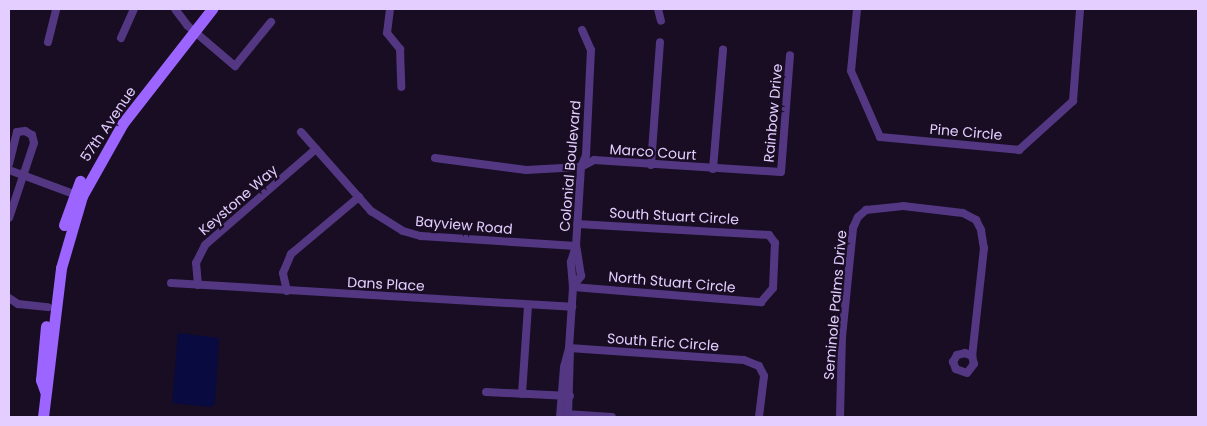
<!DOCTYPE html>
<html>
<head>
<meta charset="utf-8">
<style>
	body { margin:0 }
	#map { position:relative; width:1207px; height:426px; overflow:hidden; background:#180d22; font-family:Poppins,sans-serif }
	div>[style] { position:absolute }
	.water>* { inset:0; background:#080a40 }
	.street>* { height:8px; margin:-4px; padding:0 4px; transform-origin:4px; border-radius:4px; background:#533782 }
	.secondary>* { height:11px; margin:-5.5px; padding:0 5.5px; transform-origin:5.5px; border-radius:5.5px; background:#9d65ff }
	span { translate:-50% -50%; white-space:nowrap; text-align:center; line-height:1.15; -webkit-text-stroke:4.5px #180d22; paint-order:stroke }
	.street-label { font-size:14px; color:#e4ceff }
	.frame { position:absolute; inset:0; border:10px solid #e4ceff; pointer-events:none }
</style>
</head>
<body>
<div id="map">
	<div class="water">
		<div style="clip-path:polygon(178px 333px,219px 338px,215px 404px,211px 407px,172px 403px)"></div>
	</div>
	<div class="street">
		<div style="left:175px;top:9px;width:21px;rotate:53deg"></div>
		<div style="left:188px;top:26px;width:62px;rotate:40.4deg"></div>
		<div style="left:235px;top:66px;width:57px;rotate:-50.7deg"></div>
		<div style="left:390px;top:9px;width:24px;rotate:97deg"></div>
		<div style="left:387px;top:33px;width:21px;rotate:51deg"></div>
		<div style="left:400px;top:49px;width:38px;rotate:88deg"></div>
		<div style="left:658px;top:9px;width:12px;rotate:76deg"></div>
		<div style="left:857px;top:9px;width:62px;rotate:95.5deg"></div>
		<div style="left:851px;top:71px;width:72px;rotate:66.3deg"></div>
		<div style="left:880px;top:137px;width:140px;rotate:5.3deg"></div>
		<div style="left:1019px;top:150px;width:73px;rotate:-42.2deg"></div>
		<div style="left:1073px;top:101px;width:92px;rotate:-85.6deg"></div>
		<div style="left:121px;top:38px;width:32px;rotate:-66deg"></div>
		<div style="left:48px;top:42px;width:34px;rotate:-76deg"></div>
		<div style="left:301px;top:132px;width:106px;rotate:48.5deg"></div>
		<div style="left:371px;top:211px;width:38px;rotate:32deg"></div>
		<div style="left:403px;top:231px;width:19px;rotate:16deg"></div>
		<div style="left:421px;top:236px;width:155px;rotate:3.7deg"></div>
		<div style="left:435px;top:158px;width:92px;rotate:7.5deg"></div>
		<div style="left:526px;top:170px;width:55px;rotate:-3.1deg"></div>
		<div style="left:581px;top:167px;width:15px;rotate:-28deg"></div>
		<div style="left:594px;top:160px;width:187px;rotate:3.7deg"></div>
		<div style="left:781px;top:172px;width:117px;rotate:-85.6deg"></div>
		<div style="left:9px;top:164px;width:33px;rotate:-76deg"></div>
		<div style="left:17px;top:132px;width:8px;rotate:-7deg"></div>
		<div style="left:25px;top:131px;width:8px;rotate:30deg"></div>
		<div style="left:32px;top:135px;width:8px;rotate:76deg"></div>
		<div style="left:34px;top:143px;width:79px;rotate:108.4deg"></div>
		<div style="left:651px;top:165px;width:123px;rotate:-85.8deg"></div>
		<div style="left:713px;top:169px;width:120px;rotate:-85.2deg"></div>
		<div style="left:9px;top:170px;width:69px;rotate:20.3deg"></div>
		<div style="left:171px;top:283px;width:402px;rotate:3.4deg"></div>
		<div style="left:198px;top:285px;width:22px;rotate:-95deg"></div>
		<div style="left:196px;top:263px;width:20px;rotate:-63deg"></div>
		<div style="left:205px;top:245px;width:147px;rotate:-40.9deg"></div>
		<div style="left:573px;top:287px;width:189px;rotate:4.6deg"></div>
		<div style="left:761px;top:302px;width:18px;rotate:-49deg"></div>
		<div style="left:773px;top:288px;width:45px;rotate:-87.5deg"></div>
		<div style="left:775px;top:243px;width:10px;rotate:-127deg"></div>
		<div style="left:769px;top:235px;width:192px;rotate:-176.7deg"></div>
		<div style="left:573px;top:287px;width:14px;rotate:-54deg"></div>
		<div style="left:581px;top:276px;width:30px;rotate:-99deg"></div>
		<div style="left:287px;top:291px;width:18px;rotate:-103deg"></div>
		<div style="left:283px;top:273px;width:21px;rotate:-67deg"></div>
		<div style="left:291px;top:254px;width:89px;rotate:-40deg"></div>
		<div style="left:9px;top:298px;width:11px;rotate:34deg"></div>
		<div style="left:18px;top:304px;width:30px;rotate:6deg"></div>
		<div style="left:569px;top:348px;width:175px;rotate:3.9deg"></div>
		<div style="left:744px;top:360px;width:16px;rotate:22deg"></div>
		<div style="left:759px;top:366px;width:11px;rotate:63deg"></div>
		<div style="left:764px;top:376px;width:41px;rotate:97deg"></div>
		<div style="left:486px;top:392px;width:84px;rotate:2.7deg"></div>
		<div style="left:522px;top:394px;width:89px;rotate:-86.1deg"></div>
		<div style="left:565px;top:414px;width:47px;rotate:3.7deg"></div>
		<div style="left:560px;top:417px;width:50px;rotate:-85.4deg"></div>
		<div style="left:564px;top:367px;width:20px;rotate:-75deg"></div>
		<div style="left:569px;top:348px;width:61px;rotate:-86.2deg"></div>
		<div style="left:573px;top:287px;width:25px;rotate:-95deg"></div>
		<div style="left:571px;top:262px;width:17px;rotate:-73deg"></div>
		<div style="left:576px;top:246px;width:79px;rotate:-86.4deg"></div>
		<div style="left:581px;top:167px;width:13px;rotate:-67deg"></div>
		<div style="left:586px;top:155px;width:105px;rotate:-87.3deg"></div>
		<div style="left:591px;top:50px;width:22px;rotate:-114deg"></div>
		<div style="left:568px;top:417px;width:67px;rotate:-88.3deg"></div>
		<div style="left:840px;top:417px;width:80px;rotate:-88.6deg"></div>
		<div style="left:842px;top:337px;width:110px;rotate:-84.2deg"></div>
		<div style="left:853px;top:228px;width:12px;rotate:-66deg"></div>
		<div style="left:858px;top:217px;width:11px;rotate:-41deg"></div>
		<div style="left:866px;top:210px;width:37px;rotate:-6deg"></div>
		<div style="left:903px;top:206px;width:60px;rotate:6.7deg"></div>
		<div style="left:963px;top:213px;width:15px;rotate:28deg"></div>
		<div style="left:976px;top:220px;width:11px;rotate:63deg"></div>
		<div style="left:981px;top:230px;width:18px;rotate:81deg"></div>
		<div style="left:984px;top:248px;width:109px;rotate:96.3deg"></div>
		<div style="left:972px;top:356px;width:8px;rotate:76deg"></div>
		<div style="left:974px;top:364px;width:11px;rotate:128deg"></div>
		<div style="left:967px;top:373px;width:12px;rotate:-160deg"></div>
		<div style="left:956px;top:369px;width:8px;rotate:-113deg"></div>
		<div style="left:953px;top:362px;width:8px;rotate:-60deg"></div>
		<div style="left:957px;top:355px;width:8px;rotate:-14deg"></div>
		<div style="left:965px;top:353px;width:8px;rotate:23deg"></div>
	</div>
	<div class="secondary">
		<div style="left:64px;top:225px;width:47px;rotate:-70deg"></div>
		<div style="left:45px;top:391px;width:12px;rotate:-110deg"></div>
		<div style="left:41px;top:380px;width:54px;rotate:-84.7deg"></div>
		<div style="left:43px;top:417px;width:150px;rotate:-83.1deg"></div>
		<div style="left:61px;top:268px;width:75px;rotate:-73.7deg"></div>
		<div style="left:82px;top:196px;width:84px;rotate:-60.7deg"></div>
		<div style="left:123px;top:123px;width:145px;rotate:-52deg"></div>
	</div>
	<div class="street-label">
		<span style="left:773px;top:113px;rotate:-85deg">Rainbow Drive</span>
		<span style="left:108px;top:124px;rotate:-56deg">57th Avenue</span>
		<span style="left:966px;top:132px;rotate:5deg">Pine Circle</span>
		<span style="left:653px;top:152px;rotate:4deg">Marco Court</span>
		<span style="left:570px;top:166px;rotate:-85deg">Colonial Boulevard</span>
		<span style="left:238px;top:200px;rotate:-41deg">Keystone Way</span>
		<span style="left:674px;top:216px;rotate:3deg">South Stuart Circle</span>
		<span style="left:464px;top:225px;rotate:5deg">Bayview Road</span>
		<span style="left:672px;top:282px;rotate:5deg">North Stuart Circle</span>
		<span style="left:386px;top:284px;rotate:3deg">Dans Place</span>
		<span style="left:835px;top:305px;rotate:-85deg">Seminole Palms Drive</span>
		<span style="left:663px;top:342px;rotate:4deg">South Eric Circle</span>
	</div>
	<div class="frame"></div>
</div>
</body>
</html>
